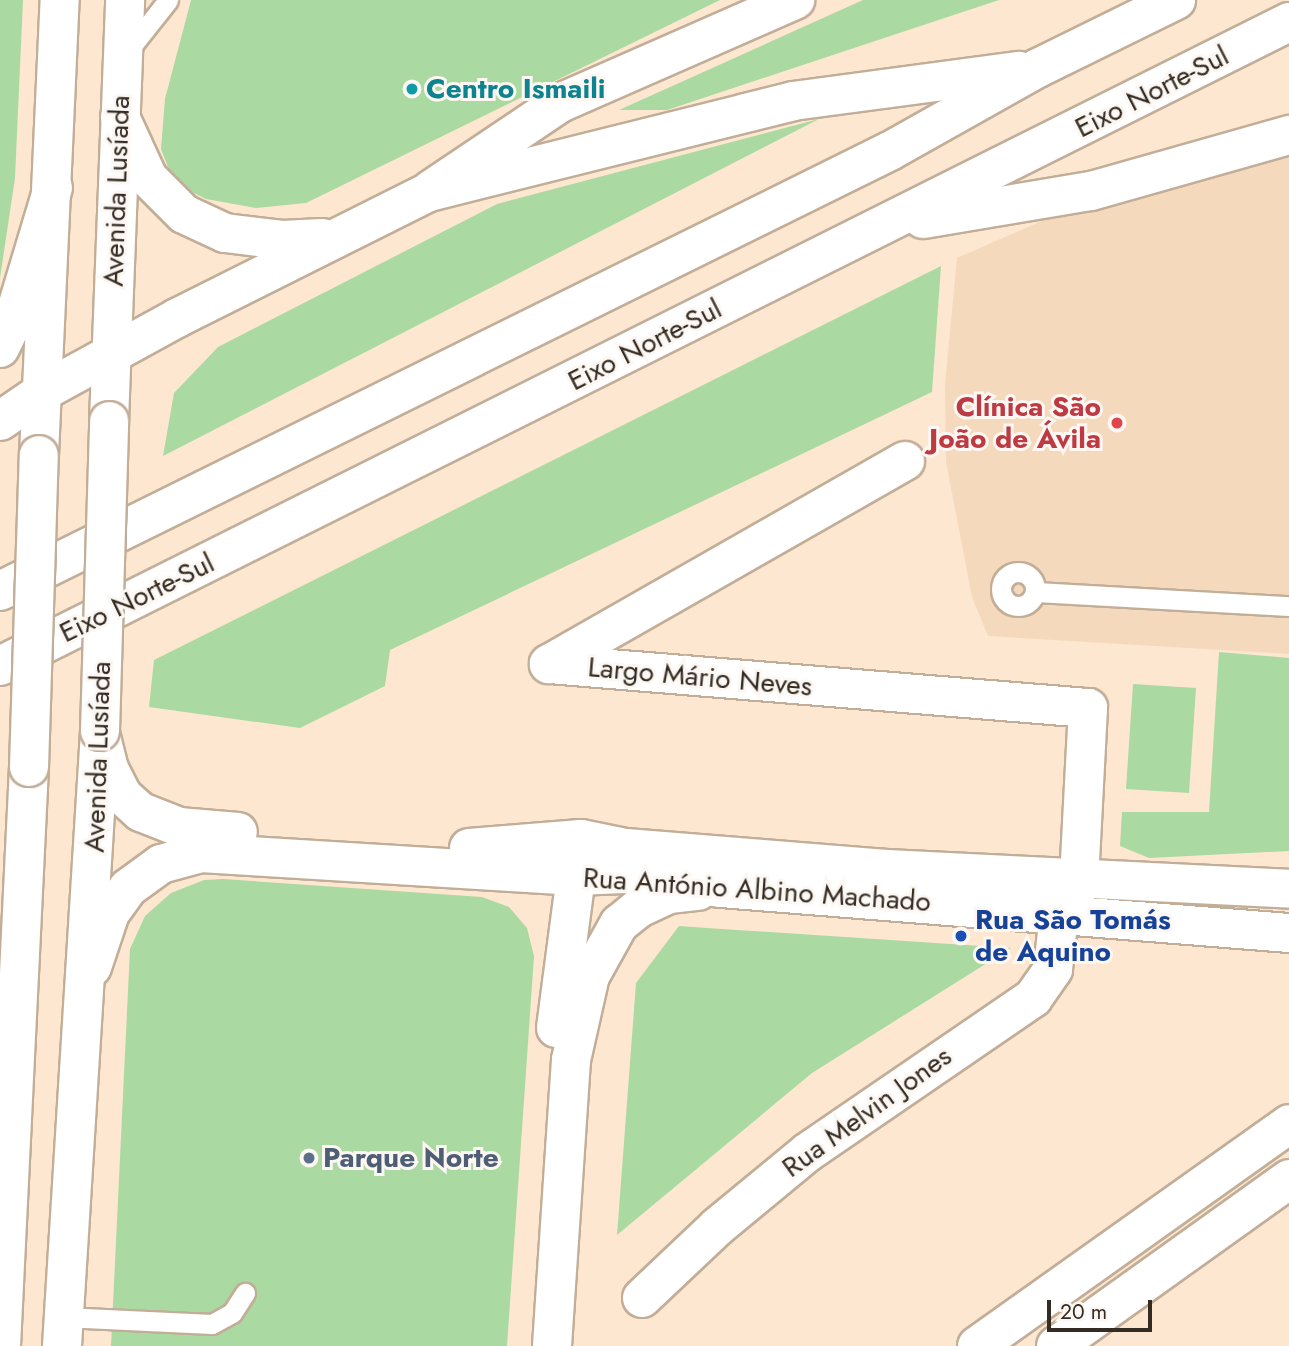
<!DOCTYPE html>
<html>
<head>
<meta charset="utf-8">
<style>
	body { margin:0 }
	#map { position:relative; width:1289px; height:1346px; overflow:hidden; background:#fde7d0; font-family:Jost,sans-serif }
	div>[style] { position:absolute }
	.built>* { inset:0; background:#f4d9bd }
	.green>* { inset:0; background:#aad9a1 }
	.roads { filter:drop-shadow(2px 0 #c2ae98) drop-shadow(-2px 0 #c2ae98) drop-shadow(0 2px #c2ae98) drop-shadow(0 -2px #c2ae98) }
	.service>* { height:19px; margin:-9.5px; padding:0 9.5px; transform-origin:9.5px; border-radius:9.5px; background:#fff }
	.service>.ring { margin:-9.5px; padding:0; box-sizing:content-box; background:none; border:19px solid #fff; border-radius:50% }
	.minor>* { height:38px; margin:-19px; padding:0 19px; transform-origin:19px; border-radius:19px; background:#fff }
	.primary>* { height:38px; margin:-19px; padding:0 19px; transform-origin:19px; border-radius:19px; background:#fff }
	.trunk>* { height:38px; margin:-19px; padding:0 19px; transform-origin:19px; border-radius:19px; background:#fff }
	.bridges { filter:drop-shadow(2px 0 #c2ae98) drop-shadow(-2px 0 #c2ae98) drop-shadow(0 2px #c2ae98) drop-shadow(0 -2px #c2ae98) }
	.primary-bridge>* { height:38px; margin:-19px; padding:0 19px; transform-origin:19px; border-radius:19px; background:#fff }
	.dots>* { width:19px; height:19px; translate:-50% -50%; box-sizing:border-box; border:4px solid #fcf7f3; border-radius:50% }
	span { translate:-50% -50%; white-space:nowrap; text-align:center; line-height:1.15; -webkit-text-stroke:6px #fcf7f3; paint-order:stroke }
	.culture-label { font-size:28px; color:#0d838f; font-weight:700 }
	.left { translate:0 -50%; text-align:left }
	.street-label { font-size:28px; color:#342c23 }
	.health-label { font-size:28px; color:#be3a42; font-weight:700 }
	.right { translate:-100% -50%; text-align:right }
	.transit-label { font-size:28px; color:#164399; font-weight:700 }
	.service-label { font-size:28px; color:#4e5e75; font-weight:700 }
	.scale { position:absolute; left:1047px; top:1300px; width:105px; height:32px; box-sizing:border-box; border:4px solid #342c23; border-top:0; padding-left:9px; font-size:21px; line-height:24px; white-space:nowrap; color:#342c23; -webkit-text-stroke:5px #fcf7f3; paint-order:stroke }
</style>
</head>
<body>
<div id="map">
	<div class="built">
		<div style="clip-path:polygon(1289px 153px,1289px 654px,988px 636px,972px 597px,946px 462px,945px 384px,957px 258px,1053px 216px)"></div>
	</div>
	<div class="green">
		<div style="clip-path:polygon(0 0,23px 0,15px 178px,0 278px)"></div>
		<div style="clip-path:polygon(191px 0,720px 0,306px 203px,256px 208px,206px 199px,174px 183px,161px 149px,165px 99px)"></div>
		<div style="clip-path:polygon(863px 0,999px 0,667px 110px,619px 110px)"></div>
		<div style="clip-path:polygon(819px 119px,163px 456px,174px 393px,218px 347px,497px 204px)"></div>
		<div style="clip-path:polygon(941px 266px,932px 392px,390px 650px,385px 686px,300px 728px,149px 707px,154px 660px)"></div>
		<div style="clip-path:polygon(1219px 652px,1289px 658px,1289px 851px,1149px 858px,1120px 846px,1122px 812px,1209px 812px)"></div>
		<div style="clip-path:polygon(1133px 684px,1196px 688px,1189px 793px,1126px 789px)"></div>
		<div style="clip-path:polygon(223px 879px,482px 897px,509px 907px,527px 928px,534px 956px,507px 1346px,111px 1346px,130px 949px,145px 916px,171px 893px,204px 880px)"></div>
		<div style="clip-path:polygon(679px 926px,707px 928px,1011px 948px,812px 1073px,617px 1235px,636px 983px)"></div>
	</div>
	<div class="roads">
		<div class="service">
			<div style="left:127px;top:52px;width:66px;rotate:-51.7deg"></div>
			<div class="ring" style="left:1001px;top:572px;width:15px;height:15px"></div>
			<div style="left:1036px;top:592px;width:253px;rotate:3.2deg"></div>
			<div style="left:63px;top:1317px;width:149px;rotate:2.7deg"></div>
			<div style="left:212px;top:1324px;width:23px;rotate:-29deg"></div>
			<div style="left:232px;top:1313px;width:24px;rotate:-57deg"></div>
		</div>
		<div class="minor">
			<div style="left:432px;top:189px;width:154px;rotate:-33.9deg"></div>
			<div style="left:560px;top:103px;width:257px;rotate:-23.7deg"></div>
			<div style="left:905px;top:461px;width:410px;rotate:150.3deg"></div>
			<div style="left:549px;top:664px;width:541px;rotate:4.67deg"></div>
			<div style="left:1088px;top:708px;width:173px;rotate:93deg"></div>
			<div style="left:100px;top:733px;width:37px;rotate:76deg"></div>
			<div style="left:109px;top:769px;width:30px;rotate:63deg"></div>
			<div style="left:123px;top:796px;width:24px;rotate:42deg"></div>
			<div style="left:141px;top:812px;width:41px;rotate:21.5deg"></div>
			<div style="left:179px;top:827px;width:59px;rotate:4.8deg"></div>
			<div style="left:469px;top:848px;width:112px;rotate:-4.6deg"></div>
			<div style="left:581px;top:839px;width:46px;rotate:11.3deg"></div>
			<div style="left:626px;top:848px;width:261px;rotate:4.6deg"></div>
			<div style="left:886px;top:869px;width:403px;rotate:2.8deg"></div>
			<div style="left:92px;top:967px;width:57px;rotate:-71.6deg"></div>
			<div style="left:110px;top:913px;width:31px;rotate:-54deg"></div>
			<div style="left:128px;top:888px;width:41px;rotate:-36deg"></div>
			<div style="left:161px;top:864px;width:41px;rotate:-15.4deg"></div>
			<div style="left:201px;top:853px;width:376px;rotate:3.5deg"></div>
			<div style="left:576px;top:876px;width:48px;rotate:-2.4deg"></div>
			<div style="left:624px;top:874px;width:98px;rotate:8.2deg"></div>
			<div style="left:721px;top:888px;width:570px;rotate:4.53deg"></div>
			<div style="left:556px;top:1028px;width:153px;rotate:-82.5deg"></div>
			<div style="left:576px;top:876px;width:24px;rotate:-42deg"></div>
			<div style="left:642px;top:1298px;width:103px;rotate:-43.4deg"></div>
			<div style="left:717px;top:1227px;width:118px;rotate:-39.5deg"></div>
			<div style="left:808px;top:1152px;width:273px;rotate:-34.4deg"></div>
			<div style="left:1033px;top:998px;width:35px;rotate:-55deg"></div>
			<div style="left:1053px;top:969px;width:55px;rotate:-83.8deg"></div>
			<div style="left:552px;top:1346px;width:287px;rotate:-86.2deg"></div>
			<div style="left:571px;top:1060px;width:86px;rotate:-77.3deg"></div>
			<div style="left:590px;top:976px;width:60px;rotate:-60.9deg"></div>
			<div style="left:619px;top:924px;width:26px;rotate:-39deg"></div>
			<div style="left:639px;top:908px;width:33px;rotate:-25deg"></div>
			<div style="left:669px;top:894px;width:29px;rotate:-6deg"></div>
			<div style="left:977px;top:1346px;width:383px;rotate:-35.4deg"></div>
			<div style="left:1056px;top:1346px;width:287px;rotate:-35.6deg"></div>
		</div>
		<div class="primary">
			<div style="left:109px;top:421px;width:421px;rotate:-87.8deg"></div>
			<div style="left:39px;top:455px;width:455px;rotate:-87.4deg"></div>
			<div style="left:1px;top:1346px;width:580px;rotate:-87.23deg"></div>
			<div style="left:62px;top:1346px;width:616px;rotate:-86.46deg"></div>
		</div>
		<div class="trunk">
			<div style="left:120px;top:117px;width:67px;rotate:65.3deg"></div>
			<div style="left:148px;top:178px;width:51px;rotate:45deg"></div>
			<div style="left:184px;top:214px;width:45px;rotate:24.9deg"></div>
			<div style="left:225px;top:233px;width:57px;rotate:7deg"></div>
			<div style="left:282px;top:240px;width:40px;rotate:-2.9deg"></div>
			<div style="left:923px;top:219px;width:170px;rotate:-9.5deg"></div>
			<div style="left:1091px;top:191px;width:206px;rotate:-15.8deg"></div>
			<div style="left:0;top:348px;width:30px;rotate:-64deg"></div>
			<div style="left:13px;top:321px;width:139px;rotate:-73.3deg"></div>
			<div style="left:0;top:421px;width:51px;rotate:-34.6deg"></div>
			<div style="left:42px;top:392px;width:154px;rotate:-28.7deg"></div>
			<div style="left:177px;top:318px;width:282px;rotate:-26.6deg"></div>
			<div style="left:429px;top:192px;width:375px;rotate:-14deg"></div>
			<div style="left:793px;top:101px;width:228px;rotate:-7.6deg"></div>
			<div style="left:0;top:591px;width:993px;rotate:-26.31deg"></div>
			<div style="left:890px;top:151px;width:170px;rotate:-29.3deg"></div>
			<div style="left:1038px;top:68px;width:154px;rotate:-26.2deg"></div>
			<div style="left:0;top:666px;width:1441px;rotate:-26.55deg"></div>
		</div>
	</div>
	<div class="bridges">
		<div class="primary-bridge">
			<div style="left:100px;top:731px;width:310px;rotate:-88.3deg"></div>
			<div style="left:29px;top:767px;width:312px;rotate:-88.2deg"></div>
		</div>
	</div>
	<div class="dots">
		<div style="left:412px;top:89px;background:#0f9aa8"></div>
		<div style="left:1117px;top:423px;background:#e0444e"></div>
		<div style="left:961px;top:936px;background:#1a4fb4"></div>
		<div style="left:309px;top:1158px;background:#5c6f8a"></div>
	</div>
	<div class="culture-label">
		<span class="left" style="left:426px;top:89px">Centro Ismaili</span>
	</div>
	<div class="street-label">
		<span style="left:1152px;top:92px;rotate:-27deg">Eixo Norte-Sul</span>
		<span style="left:117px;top:191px;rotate:-88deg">Avenida Lusíada</span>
		<span style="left:645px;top:345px;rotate:-27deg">Eixo Norte-Sul</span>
		<span style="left:137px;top:598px;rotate:-26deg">Eixo Norte-Sul</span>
		<span style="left:700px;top:677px;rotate:5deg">Largo Mário Neves</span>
		<span style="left:98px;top:757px;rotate:-88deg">Avenida Lusíada</span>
		<span style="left:757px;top:890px;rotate:4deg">Rua António Albino Machado</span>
		<span style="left:867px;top:1112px;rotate:-36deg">Rua Melvin Jones</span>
	</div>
	<div class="health-label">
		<span class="right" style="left:1101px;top:423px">Clínica São<br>João de Ávila</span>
	</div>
	<div class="transit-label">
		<span class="left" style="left:975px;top:936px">Rua São Tomás<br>de Aquino</span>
	</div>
	<div class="service-label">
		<span class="left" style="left:323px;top:1158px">Parque Norte</span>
	</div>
	<div class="scale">20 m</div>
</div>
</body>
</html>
